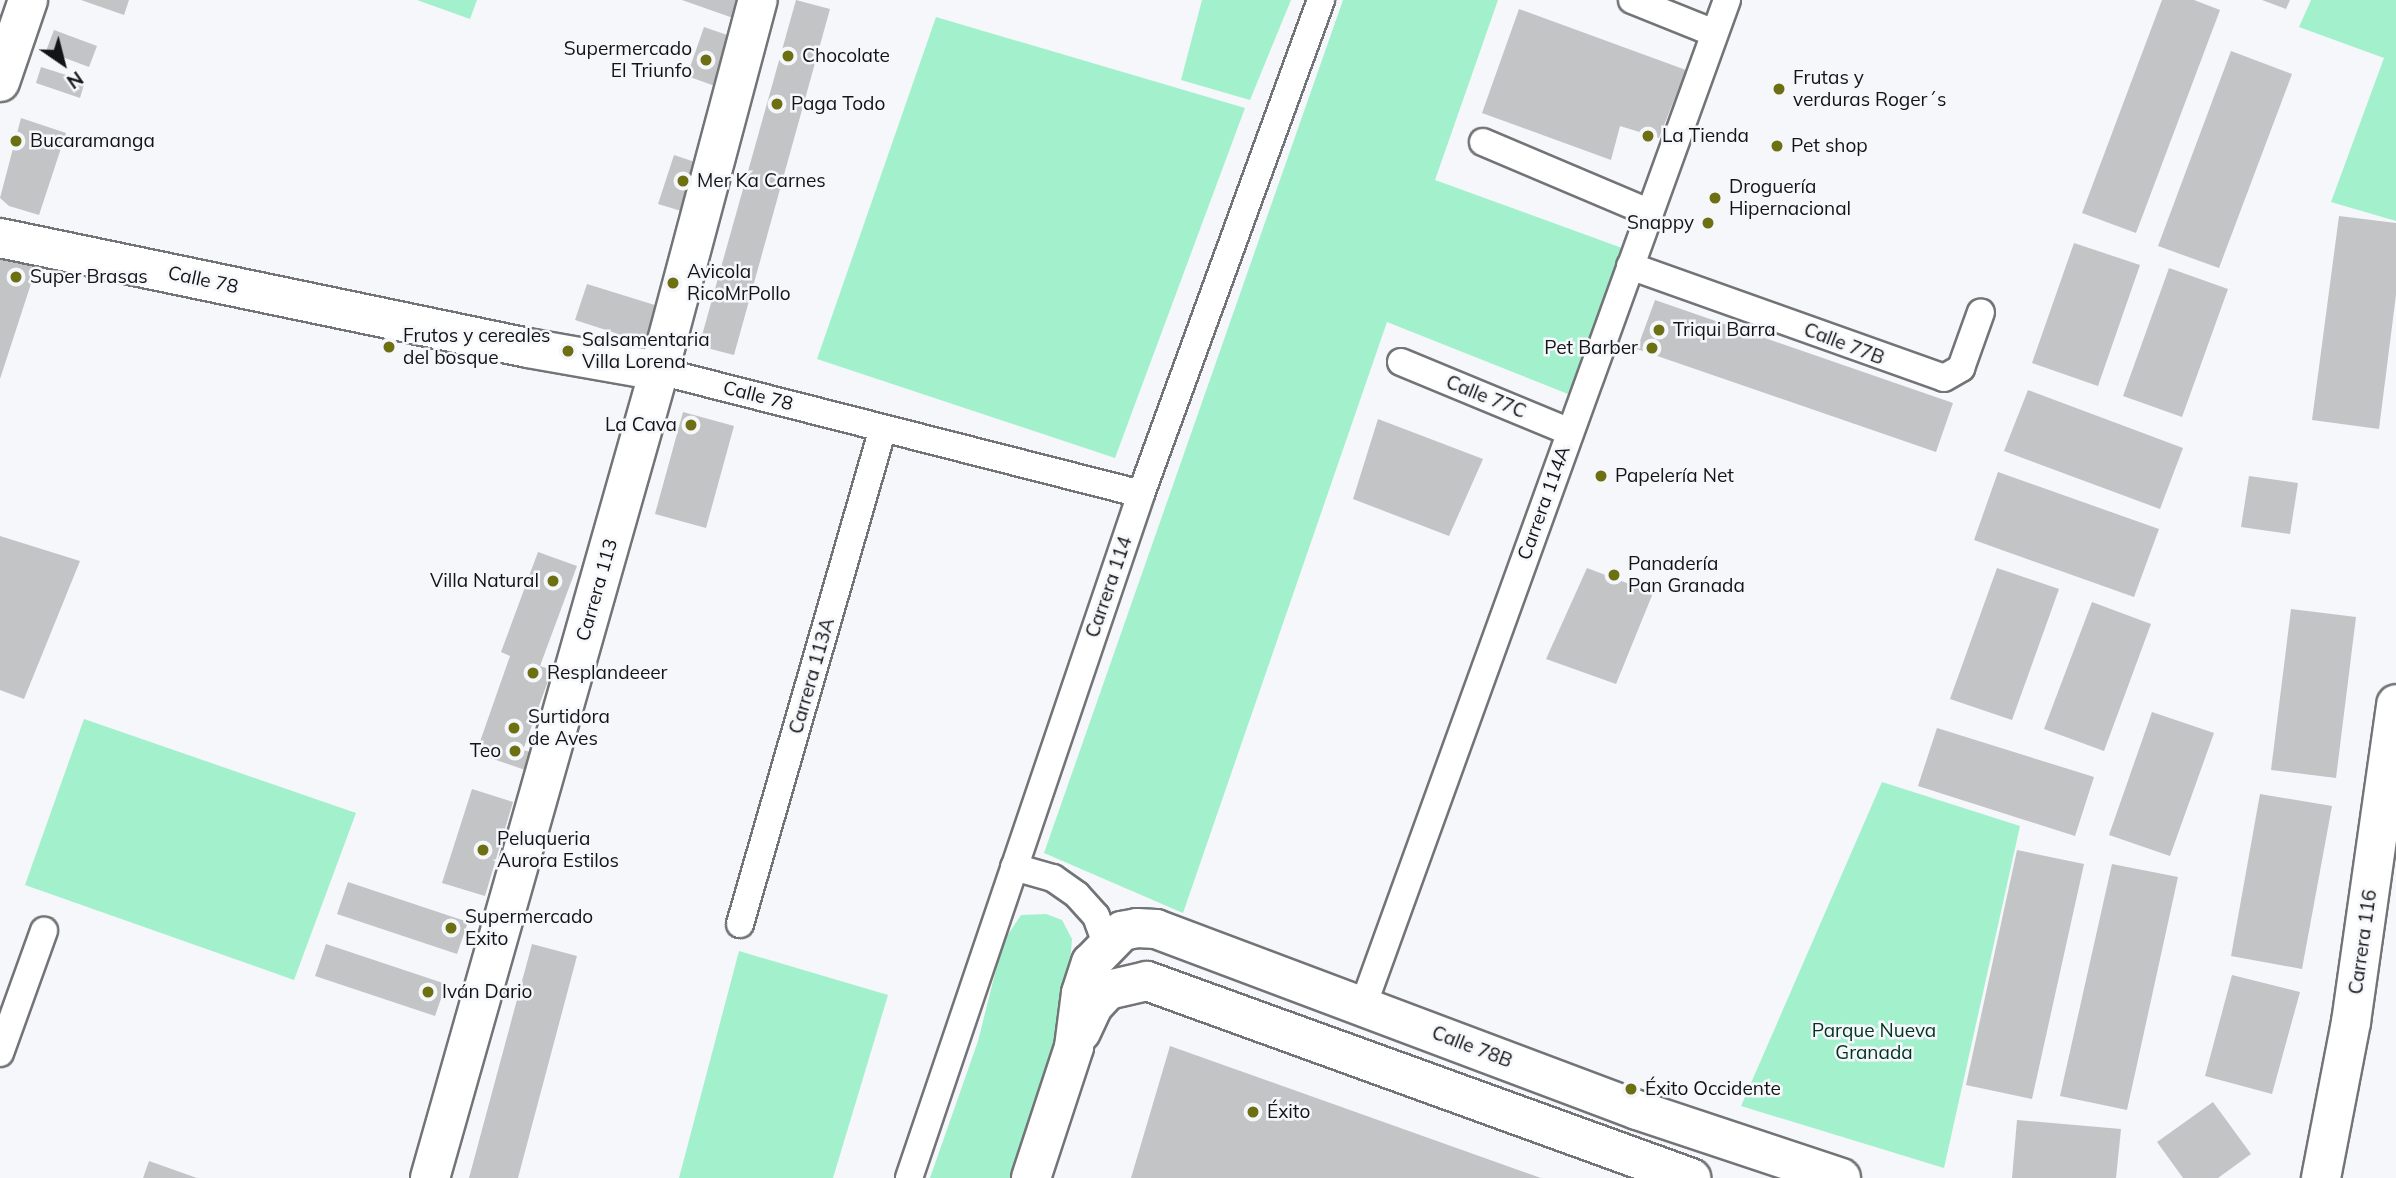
<!DOCTYPE html>
<html>
<head>
<meta charset="utf-8">
<style>
	body { margin:0 }
	#map { position:relative; width:2396px; height:1178px; overflow:hidden; background:#f6f7fa; font-family:Mulish,sans-serif }
	div>[style] { position:absolute }
	.green>* { inset:0; background:#a2f1cc }
	.building>* { inset:0; background:#c2c4c6 }
	.roads { filter:drop-shadow(2px 0 #737477) drop-shadow(-2px 0 #737477) drop-shadow(0 2px #737477) drop-shadow(0 -2px #737477) }
	.street>* { height:26px; margin:-13px; padding:0 13px; transform-origin:13px; border-radius:13px; background:#fff }
	.secondary>* { height:38px; margin:-19px; padding:0 19px; transform-origin:19px; border-radius:19px; background:#fff }
	.dots>* { width:19px; height:19px; translate:-50% -50%; box-sizing:border-box; border:4px solid #f6f7fa; border-radius:50% }
	span { translate:-50% -50%; white-space:nowrap; text-align:center; line-height:1.15; -webkit-text-stroke:5px #f6f7fa; paint-order:stroke }
	.poi-label { font-size:19px; color:#131415 }
	.right { translate:-100% -50%; text-align:right }
	.left { translate:0 -50%; text-align:left }
	.street-label { font-size:19px; color:#131415 }
	.park-label { font-size:19px; color:#003421 }
	.north { position:absolute; left:28px; top:28px; width:70px; height:70px; -webkit-text-stroke:5px #f6f7fa; paint-order:stroke; rotate:145deg; font-size:19px; font-weight:700; line-height:28px; text-align:center; color:#131415 }
	.north::after { content:''; display:block; margin:auto; width:24px; height:32px; background:#131415; clip-path:polygon(50% 0,100% 100%,50% 72%,0 100%) }
</style>
</head>
<body>
<div id="map">
	<div class="green">
		<div style="clip-path:polygon(417px 0,477px 0,470px 19px)"></div>
		<div style="clip-path:polygon(1202px 0,1291px 0,1250px 100px,1181px 80px)"></div>
		<div style="clip-path:polygon(1343px 0,1498px 0,1435px 180px,1622px 248px,1568px 394px,1387px 322px,1183px 913px,1044px 853px)"></div>
		<div style="clip-path:polygon(2311px 0,2396px 0,2396px 221px,2331px 202px,2384px 58px,2299px 27px)"></div>
		<div style="clip-path:polygon(936px 17px,1245px 108px,1115px 458px,817px 359px)"></div>
		<div style="clip-path:polygon(84px 719px,356px 813px,294px 980px,25px 885px)"></div>
		<div style="clip-path:polygon(1882px 782px,2020px 826px,1944px 1168px,1741px 1106px)"></div>
		<div style="clip-path:polygon(1046px 914px,1062px 920px,1072px 939px,1070px 965px,1053px 1052px,1011px 1178px,930px 1178px,978px 1041px,1003px 942px,1021px 915px)"></div>
		<div style="clip-path:polygon(739px 951px,888px 995px,833px 1178px,679px 1178px)"></div>
	</div>
	<div class="building">
		<div style="clip-path:polygon(81px 0,129px 0,124px 15px)"></div>
		<div style="clip-path:polygon(682px 0,739px 0,733px 18px)"></div>
		<div style="clip-path:polygon(796px 0,830px 9px,734px 355px,699px 346px)"></div>
		<div style="clip-path:polygon(2162px 0,2194px 0,2220px 10px,2136px 233px,2082px 213px)"></div>
		<div style="clip-path:polygon(2262px 0,2290px 0,2286px 9px)"></div>
		<div style="clip-path:polygon(1519px 9px,1686px 70px,1659px 138px,1620px 126px,1611px 160px,1482px 113px)"></div>
		<div style="clip-path:polygon(704px 27px,733px 37px,715px 86px,687px 76px)"></div>
		<div style="clip-path:polygon(54px 30px,97px 46px,89px 67px,46px 51px)"></div>
		<div style="clip-path:polygon(2231px 51px,2292px 74px,2219px 268px,2158px 246px)"></div>
		<div style="clip-path:polygon(41px 67px,85px 81px,80px 98px,36px 83px)"></div>
		<div style="clip-path:polygon(21px 118px,66px 133px,39px 215px,9px 206px,0 198px)"></div>
		<div style="clip-path:polygon(674px 155px,704px 165px,688px 213px,658px 204px)"></div>
		<div style="clip-path:polygon(2339px 216px,2396px 223px,2396px 295px,2379px 429px,2312px 420px)"></div>
		<div style="clip-path:polygon(2074px 243px,2140px 265px,2098px 386px,2032px 363px)"></div>
		<div style="clip-path:polygon(0 245px,40px 256px,0 379px)"></div>
		<div style="clip-path:polygon(2169px 268px,2228px 289px,2182px 417px,2123px 396px)"></div>
		<div style="clip-path:polygon(587px 284px,658px 306px,646px 343px,575px 320px)"></div>
		<div style="clip-path:polygon(1655px 300px,1953px 403px,1936px 452px,1637px 349px)"></div>
		<div style="clip-path:polygon(2028px 390px,2183px 448px,2160px 509px,2004px 451px)"></div>
		<div style="clip-path:polygon(683px 412px,734px 426px,706px 528px,655px 514px)"></div>
		<div style="clip-path:polygon(1378px 419px,1483px 459px,1449px 536px,1353px 499px)"></div>
		<div style="clip-path:polygon(1998px 472px,2159px 529px,2134px 597px,1974px 540px)"></div>
		<div style="clip-path:polygon(2249px 476px,2298px 483px,2290px 534px,2241px 527px)"></div>
		<div style="clip-path:polygon(0 536px,80px 561px,24px 699px,0 690px)"></div>
		<div style="clip-path:polygon(538px 552px,577px 566px,540px 666px,552px 670px,523px 750px,531px 752px,525px 770px,476px 753px,510px 656px,501px 652px)"></div>
		<div style="clip-path:polygon(1587px 568px,1653px 593px,1616px 684px,1546px 659px)"></div>
		<div style="clip-path:polygon(1997px 568px,2059px 589px,2012px 720px,1950px 699px)"></div>
		<div style="clip-path:polygon(2092px 602px,2151px 624px,2104px 751px,2044px 729px)"></div>
		<div style="clip-path:polygon(2291px 609px,2356px 617px,2336px 778px,2271px 770px)"></div>
		<div style="clip-path:polygon(2152px 712px,2214px 733px,2170px 856px,2109px 835px)"></div>
		<div style="clip-path:polygon(1937px 728px,2094px 777px,2075px 836px,1918px 786px)"></div>
		<div style="clip-path:polygon(472px 789px,513px 802px,485px 896px,442px 883px)"></div>
		<div style="clip-path:polygon(2260px 794px,2332px 806px,2302px 969px,2231px 956px)"></div>
		<div style="clip-path:polygon(2017px 850px,2084px 864px,2032px 1099px,1966px 1085px)"></div>
		<div style="clip-path:polygon(2112px 864px,2178px 877px,2127px 1110px,2060px 1096px)"></div>
		<div style="clip-path:polygon(348px 882px,468px 922px,457px 954px,337px 914px)"></div>
		<div style="clip-path:polygon(326px 944px,446px 984px,435px 1016px,315px 976px)"></div>
		<div style="clip-path:polygon(532px 944px,577px 956px,518px 1178px,469px 1178px)"></div>
		<div style="clip-path:polygon(2232px 975px,2300px 992px,2272px 1094px,2205px 1076px)"></div>
		<div style="clip-path:polygon(1170px 1046px,1541px 1178px,1131px 1178px)"></div>
		<div style="clip-path:polygon(2213px 1102px,2251px 1154px,2218px 1178px,2183px 1178px,2157px 1142px)"></div>
		<div style="clip-path:polygon(2017px 1120px,2121px 1129px,2116px 1178px,2012px 1178px)"></div>
		<div style="clip-path:polygon(149px 1161px,197px 1178px,143px 1178px)"></div>
	</div>
	<div class="roads">
		<div class="street">
			<div style="left:1632px;top:0;width:88px;rotate:21.9deg"></div>
			<div style="left:1483px;top:142px;width:181px;rotate:23deg"></div>
			<div style="left:1630px;top:266px;width:333px;rotate:19.6deg"></div>
			<div style="left:1944px;top:378px;width:20px;rotate:-30deg"></div>
			<div style="left:1961px;top:368px;width:59px;rotate:-70.3deg"></div>
			<div style="left:1401px;top:362px;width:183px;rotate:22.5deg"></div>
			<div style="left:659px;top:371px;width:497px;rotate:14.3deg"></div>
			<div style="left:1014px;top:867px;width:41px;rotate:15.8deg"></div>
			<div style="left:1053px;top:878px;width:29px;rotate:35deg"></div>
			<div style="left:1077px;top:895px;width:28px;rotate:48deg"></div>
			<div style="left:1096px;top:916px;width:29px;rotate:70deg"></div>
			<div style="left:740px;top:924px;width:516px;rotate:-73.92deg"></div>
			<div style="left:1363px;top:1006px;width:1070px;rotate:-70.11deg"></div>
			<div style="left:0;top:1053px;width:130px;rotate:-70.2deg"></div>
			<div style="left:909px;top:1178px;width:722px;rotate:-71.26deg"></div>
			<div style="left:1141px;top:494px;width:526px;rotate:-69.98deg"></div>
		</div>
		<div class="secondary">
			<div style="left:0;top:82px;width:87px;rotate:-71.1deg"></div>
			<div style="left:0;top:238px;width:539px;rotate:11.77deg"></div>
			<div style="left:528px;top:348px;width:133px;rotate:10deg"></div>
			<div style="left:1081px;top:1032px;width:29px;rotate:-65deg"></div>
			<div style="left:1093px;top:1006px;width:22px;rotate:-47deg"></div>
			<div style="left:1108px;top:990px;width:40px;rotate:-13deg"></div>
			<div style="left:1147px;top:981px;width:579px;rotate:19.91deg"></div>
			<div style="left:430px;top:1178px;width:839px;rotate:-74.16deg"></div>
			<div style="left:659px;top:371px;width:384px;rotate:-75.1deg"></div>
			<div style="left:1031px;top:1178px;width:138px;rotate:-71.8deg"></div>
			<div style="left:1074px;top:1047px;width:54px;rotate:-82.6deg"></div>
			<div style="left:1081px;top:993px;width:32px;rotate:-72deg"></div>
			<div style="left:1091px;top:963px;width:45px;rotate:-45.9deg"></div>
			<div style="left:1122px;top:931px;width:15px;rotate:-11deg"></div>
			<div style="left:1137px;top:928px;width:19px;rotate:3deg"></div>
			<div style="left:1156px;top:929px;width:514px;rotate:20.62deg"></div>
			<div style="left:1637px;top:1110px;width:215px;rotate:18.4deg"></div>
			<div style="left:2321px;top:1178px;width:159px;rotate:-79.1deg"></div>
			<div style="left:2351px;top:1022px;width:321px;rotate:-81.9deg"></div>
		</div>
	</div>
	<div class="dots">
		<div style="left:788px;top:56px;background:#6c6f12"></div>
		<div style="left:706px;top:60px;background:#6c6f12"></div>
		<div style="left:1779px;top:89px;background:#6c6f12"></div>
		<div style="left:777px;top:104px;background:#6c6f12"></div>
		<div style="left:1648px;top:136px;background:#6c6f12"></div>
		<div style="left:16px;top:141px;background:#6c6f12"></div>
		<div style="left:1777px;top:146px;background:#6c6f12"></div>
		<div style="left:683px;top:181px;background:#6c6f12"></div>
		<div style="left:1715px;top:198px;background:#6c6f12"></div>
		<div style="left:1708px;top:223px;background:#6c6f12"></div>
		<div style="left:16px;top:277px;background:#6c6f12"></div>
		<div style="left:673px;top:283px;background:#6c6f12"></div>
		<div style="left:1659px;top:330px;background:#6c6f12"></div>
		<div style="left:389px;top:347px;background:#6c6f12"></div>
		<div style="left:1652px;top:348px;background:#6c6f12"></div>
		<div style="left:568px;top:351px;background:#6c6f12"></div>
		<div style="left:691px;top:425px;background:#6c6f12"></div>
		<div style="left:1601px;top:476px;background:#6c6f12"></div>
		<div style="left:1614px;top:575px;background:#6c6f12"></div>
		<div style="left:553px;top:581px;background:#6c6f12"></div>
		<div style="left:533px;top:673px;background:#6c6f12"></div>
		<div style="left:514px;top:728px;background:#6c6f12"></div>
		<div style="left:515px;top:751px;background:#6c6f12"></div>
		<div style="left:483px;top:850px;background:#6c6f12"></div>
		<div style="left:451px;top:928px;background:#6c6f12"></div>
		<div style="left:428px;top:992px;background:#6c6f12"></div>
		<div style="left:1631px;top:1089px;background:#6c6f12"></div>
		<div style="left:1253px;top:1112px;background:#6c6f12"></div>
	</div>
	<div class="poi-label">
		<span class="right" style="left:692px;top:60px">Supermercado<br>El Triunfo</span>
		<span class="left" style="left:802px;top:56px">Chocolate</span>
		<span class="left" style="left:1793px;top:89px">Frutas y<br>verduras Roger´s</span>
		<span class="left" style="left:791px;top:104px">Paga Todo</span>
		<span class="left" style="left:1662px;top:136px">La Tienda</span>
		<span class="left" style="left:30px;top:141px">Bucaramanga</span>
		<span class="left" style="left:1791px;top:146px">Pet shop</span>
		<span class="left" style="left:697px;top:181px">Mer Ka Carnes</span>
		<span class="left" style="left:1729px;top:198px">Droguería<br>Hipernacional</span>
		<span class="right" style="left:1694px;top:223px">Snappy</span>
		<span class="left" style="left:687px;top:283px">Avicola<br>RicoMrPollo</span>
		<span class="left" style="left:30px;top:277px">Super Brasas</span>
		<span class="left" style="left:1673px;top:330px">Triqui Barra</span>
		<span class="left" style="left:403px;top:347px">Frutos y cereales<br>del bosque</span>
		<span class="left" style="left:582px;top:351px">Salsamentaria<br>Villa Lorena</span>
		<span class="right" style="left:1638px;top:348px">Pet Barber</span>
		<span class="right" style="left:677px;top:425px">La Cava</span>
		<span class="left" style="left:1615px;top:476px">Papelería Net</span>
		<span class="left" style="left:1628px;top:575px">Panadería<br>Pan Granada</span>
		<span class="right" style="left:539px;top:581px">Villa Natural</span>
		<span class="left" style="left:547px;top:673px">Resplandeeer</span>
		<span class="left" style="left:528px;top:728px">Surtidora<br>de Aves</span>
		<span class="right" style="left:501px;top:751px">Teo</span>
		<span class="left" style="left:497px;top:850px">Peluqueria<br>Aurora Estilos</span>
		<span class="left" style="left:465px;top:928px">Supermercado<br>Exito</span>
		<span class="left" style="left:442px;top:992px">Iván Dario</span>
		<span class="left" style="left:1645px;top:1089px">Éxito Occidente</span>
		<span class="left" style="left:1267px;top:1112px">Éxito</span>
	</div>
	<div class="street-label">
		<span style="left:203px;top:280px;rotate:12deg">Calle 78</span>
		<span style="left:1844px;top:344px;rotate:21deg">Calle 77B</span>
		<span style="left:758px;top:396px;rotate:14deg">Calle 78</span>
		<span style="left:1486px;top:397px;rotate:22deg">Calle 77C</span>
		<span style="left:1544px;top:503px;rotate:-70deg">Carrera 114A</span>
		<span style="left:1109px;top:587px;rotate:-71deg">Carrera 114</span>
		<span style="left:597px;top:590px;rotate:-74deg">Carrera 113</span>
		<span style="left:812px;top:676px;rotate:-74deg">Carrera 113A</span>
		<span style="left:2363px;top:942px;rotate:-82deg">Carrera 116</span>
		<span style="left:1472px;top:1047px;rotate:21deg">Calle 78B</span>
	</div>
	<div class="park-label">
		<span style="left:1874px;top:1042px">Parque Nueva<br>Granada</span>
	</div>
	<div class="north">N</div>
</div>
</body>
</html>
